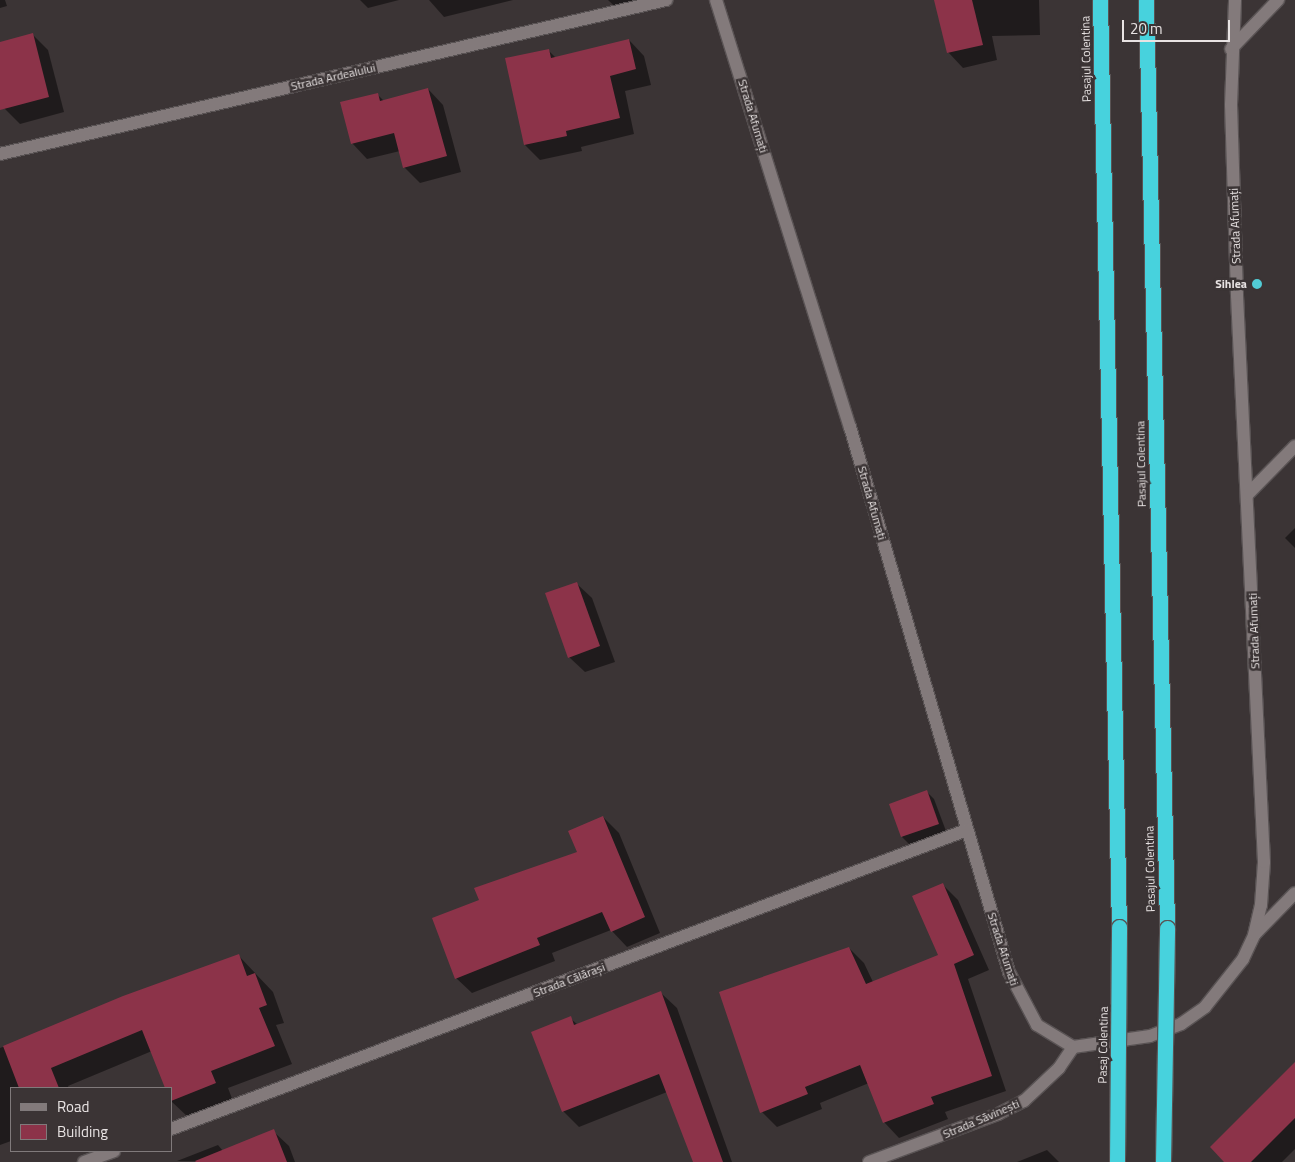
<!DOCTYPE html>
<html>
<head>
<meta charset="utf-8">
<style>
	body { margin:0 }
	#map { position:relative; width:1295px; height:1162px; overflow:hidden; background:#3b3435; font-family:"Titillium Web",sans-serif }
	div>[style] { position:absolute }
	.shadow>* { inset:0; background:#0007 }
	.building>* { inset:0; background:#8c3349 }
	.roads { filter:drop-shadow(1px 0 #595354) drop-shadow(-1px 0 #595354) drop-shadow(0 1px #595354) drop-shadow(0 -1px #595354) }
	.minor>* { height:12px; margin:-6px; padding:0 6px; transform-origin:6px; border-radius:6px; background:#837a7b }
	.highway>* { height:15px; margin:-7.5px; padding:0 7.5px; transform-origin:7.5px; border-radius:7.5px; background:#47d2dd }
	.bridges { filter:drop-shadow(1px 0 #595354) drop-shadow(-1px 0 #595354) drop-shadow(0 1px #595354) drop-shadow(0 -1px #595354) }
	.highway-bridge>* { height:15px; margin:-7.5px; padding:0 7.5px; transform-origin:7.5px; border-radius:7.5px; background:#47d2dd }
	.dots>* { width:14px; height:14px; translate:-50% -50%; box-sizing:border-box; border:2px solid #3b3435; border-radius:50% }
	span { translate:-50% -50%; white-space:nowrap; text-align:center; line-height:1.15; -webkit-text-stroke:5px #3b3435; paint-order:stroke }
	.street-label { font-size:12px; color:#e8e3e3 }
	.poi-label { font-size:12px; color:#e8e3e3; font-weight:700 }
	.right { translate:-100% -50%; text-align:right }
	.legend { position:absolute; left:10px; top:1087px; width:162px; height:65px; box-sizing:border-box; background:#3b3435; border:1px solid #807a7b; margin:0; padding:6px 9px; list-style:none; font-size:15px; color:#e8e3e3 }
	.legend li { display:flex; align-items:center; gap:10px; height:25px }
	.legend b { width:25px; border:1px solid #807a7b }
	.scale { position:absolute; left:1122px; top:20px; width:108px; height:22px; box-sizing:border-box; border:2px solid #e8e3e3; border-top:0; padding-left:6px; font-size:15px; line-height:18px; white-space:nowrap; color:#e8e3e3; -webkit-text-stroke:4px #3b3435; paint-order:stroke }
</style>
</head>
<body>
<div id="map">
	<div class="shadow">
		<div style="clip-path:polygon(0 0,5px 0,7px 6px,0 8px)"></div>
		<div style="clip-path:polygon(360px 0,399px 0,368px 8px)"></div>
		<div style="clip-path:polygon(429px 0,513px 0,444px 17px)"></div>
		<div style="clip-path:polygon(608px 0,656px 0,624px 15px)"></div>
		<div style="clip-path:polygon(936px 0,1039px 0,1040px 35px,992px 36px,997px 60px,963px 68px,948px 52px)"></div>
		<div style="clip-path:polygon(33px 35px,48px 50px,64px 112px,20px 124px,4px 108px,0 93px,0 43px)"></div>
		<div style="clip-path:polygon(629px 40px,644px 56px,651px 85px,625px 91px,634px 134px,581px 147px,582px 151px,540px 160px,525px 145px,548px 50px,556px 58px)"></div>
		<div style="clip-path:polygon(428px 89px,443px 105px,461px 172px,420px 183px,404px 167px,400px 151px,367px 159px,352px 143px,377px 94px,384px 101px)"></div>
		<div style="clip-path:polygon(1295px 528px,1295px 548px,1285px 538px)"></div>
		<div style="clip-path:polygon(576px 583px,592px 598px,615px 662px,585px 672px,569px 657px)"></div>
		<div style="clip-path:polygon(927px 792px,934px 799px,946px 831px,909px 844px,902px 837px)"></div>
		<div style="clip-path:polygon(603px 817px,619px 833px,660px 933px,627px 947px,611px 930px,552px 953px,555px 961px,472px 993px,456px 978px,480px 900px,579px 853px)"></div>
		<div style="clip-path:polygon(942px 884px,958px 900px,989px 970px,968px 979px,1006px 1091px,945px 1112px,948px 1119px,899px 1138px,884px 1122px,869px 1083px,820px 1103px,822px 1109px,777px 1127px,762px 1112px,849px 948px,864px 963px,873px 982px,940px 956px)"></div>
		<div style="clip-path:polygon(239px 956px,273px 992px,284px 1023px,276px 1025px,292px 1064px,228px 1088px,233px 1101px,189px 1118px,171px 1101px,171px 1088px,167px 1088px,152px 1051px,68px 1086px,69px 1088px,11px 1088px,11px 1141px,0 1145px,0 1048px)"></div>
		<div style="clip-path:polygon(661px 993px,677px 1008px,732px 1162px,694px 1162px,667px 1092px,579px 1127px,563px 1111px,570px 1018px,578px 1025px)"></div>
		<div style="clip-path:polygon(1295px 1064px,1295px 1149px,1282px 1162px,1226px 1162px)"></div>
		<div style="clip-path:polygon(273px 1131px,289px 1146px,295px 1162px,177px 1161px,218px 1145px,223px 1151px)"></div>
		<div style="clip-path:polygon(1047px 1150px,1059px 1162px,1017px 1162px)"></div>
	</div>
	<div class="building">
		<div style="clip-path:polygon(934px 0,972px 0,983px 45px,947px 53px)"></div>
		<div style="clip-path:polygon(33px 33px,49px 97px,0 110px,0 42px)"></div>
		<div style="clip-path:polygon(629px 39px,636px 69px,610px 76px,620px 118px,566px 131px,567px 136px,524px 145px,505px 58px,549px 49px,551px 58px)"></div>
		<div style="clip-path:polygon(428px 88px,447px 156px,403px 168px,394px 133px,351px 144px,340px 102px,378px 93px,380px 101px)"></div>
		<div style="clip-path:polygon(577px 582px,600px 646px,568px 658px,545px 593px)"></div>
		<div style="clip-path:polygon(927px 790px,939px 824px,901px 837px,889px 804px)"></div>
		<div style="clip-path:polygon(603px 816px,645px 917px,611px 932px,602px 912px,537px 938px,540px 945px,455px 979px,432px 918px,479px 900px,474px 888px,577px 852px,568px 831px)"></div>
		<div style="clip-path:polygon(943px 883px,974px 955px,954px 964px,992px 1076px,931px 1097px,934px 1104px,883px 1123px,860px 1065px,805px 1087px,808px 1094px,760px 1113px,719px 992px,849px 947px,866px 984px,938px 955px,912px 896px)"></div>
		<div style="clip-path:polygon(239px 954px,247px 976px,255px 973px,267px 1005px,259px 1008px,275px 1046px,211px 1071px,216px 1083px,171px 1101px,171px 1088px,165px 1088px,142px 1030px,51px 1068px,59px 1088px,19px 1088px,3px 1046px,123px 996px)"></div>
		<div style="clip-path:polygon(661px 991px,723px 1162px,693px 1162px,659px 1074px,562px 1112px,531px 1032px,571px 1016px,574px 1025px)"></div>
		<div style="clip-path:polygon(1295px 1062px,1295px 1118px,1251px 1162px,1224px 1162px,1210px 1147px)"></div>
		<div style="clip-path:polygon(274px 1129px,287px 1162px,196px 1162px,195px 1161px)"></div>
	</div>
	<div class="roads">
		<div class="minor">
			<div style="left:716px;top:0;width:448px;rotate:72.6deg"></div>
			<div style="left:850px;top:427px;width:568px;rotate:73.74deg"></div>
			<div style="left:1009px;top:972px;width:60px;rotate:62.2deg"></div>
			<div style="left:1037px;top:1025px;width:42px;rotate:31.4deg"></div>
			<div style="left:1073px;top:1047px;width:78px;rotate:-8.1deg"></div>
			<div style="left:1150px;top:1036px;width:33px;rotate:-21deg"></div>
			<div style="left:1181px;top:1024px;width:29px;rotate:-35deg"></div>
			<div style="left:1205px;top:1007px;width:61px;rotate:-51.6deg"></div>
			<div style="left:1243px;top:959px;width:26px;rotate:-65deg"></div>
			<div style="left:1254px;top:935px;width:31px;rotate:-77deg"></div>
			<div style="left:1261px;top:905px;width:43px;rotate:-86deg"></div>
			<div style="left:1264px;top:862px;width:568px;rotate:-92.73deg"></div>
			<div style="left:1237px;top:295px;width:190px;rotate:-91.8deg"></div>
			<div style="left:1231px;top:105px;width:105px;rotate:-87.8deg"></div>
			<div style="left:1231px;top:49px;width:68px;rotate:-46.2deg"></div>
			<div style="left:0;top:154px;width:684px;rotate:-13.02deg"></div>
			<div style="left:1248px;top:494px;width:67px;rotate:-45.6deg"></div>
			<div style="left:1255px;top:934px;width:57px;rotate:-45.7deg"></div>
			<div style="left:171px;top:1129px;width:850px;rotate:-20.59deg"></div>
			<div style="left:84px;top:1162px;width:32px;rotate:-20deg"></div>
			<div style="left:869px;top:1162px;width:138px;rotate:-20.4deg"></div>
			<div style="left:998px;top:1114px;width:29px;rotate:-27deg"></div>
			<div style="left:1024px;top:1101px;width:48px;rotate:-43.3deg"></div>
			<div style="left:1059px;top:1068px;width:25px;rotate:-56deg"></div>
		</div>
		<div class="highway">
			<div style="left:1100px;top:0;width:927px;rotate:88.83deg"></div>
			<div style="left:1146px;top:0;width:928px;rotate:88.7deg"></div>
		</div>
	</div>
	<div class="bridges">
		<div class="highway-bridge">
			<div style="left:1117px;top:1162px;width:235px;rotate:-89.5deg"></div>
			<div style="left:1163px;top:1162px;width:234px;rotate:-89deg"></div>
		</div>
	</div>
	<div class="dots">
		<div style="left:1257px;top:284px;background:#52ccd5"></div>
	</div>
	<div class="street-label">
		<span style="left:1086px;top:59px;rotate:-91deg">Pasajul Colentina</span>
		<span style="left:333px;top:77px;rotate:-13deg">Strada Ardealului</span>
		<span style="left:753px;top:116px;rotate:73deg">Strada Afumați</span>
		<span style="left:1235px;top:226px;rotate:-92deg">Strada Afumați</span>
		<span style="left:1141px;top:464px;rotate:-91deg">Pasajul Colentina</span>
		<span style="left:872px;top:503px;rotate:74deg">Strada Afumați</span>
		<span style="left:1254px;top:631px;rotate:-92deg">Strada Afumați</span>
		<span style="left:1150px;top:869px;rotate:-91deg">Pasajul Colentina</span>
		<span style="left:1003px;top:949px;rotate:72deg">Strada Afumați</span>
		<span style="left:569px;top:980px;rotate:-21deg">Strada Călărași</span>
		<span style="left:1103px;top:1045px;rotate:-89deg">Pasaj Colentina</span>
		<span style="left:981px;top:1119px;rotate:-23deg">Strada Săvinești</span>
	</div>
	<div class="poi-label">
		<span class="right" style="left:1247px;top:284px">Sihlea</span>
	</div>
	<ul class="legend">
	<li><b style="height:6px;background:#837a7b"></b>Road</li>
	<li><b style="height:14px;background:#8c3349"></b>Building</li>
	</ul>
	<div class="scale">20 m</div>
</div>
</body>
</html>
